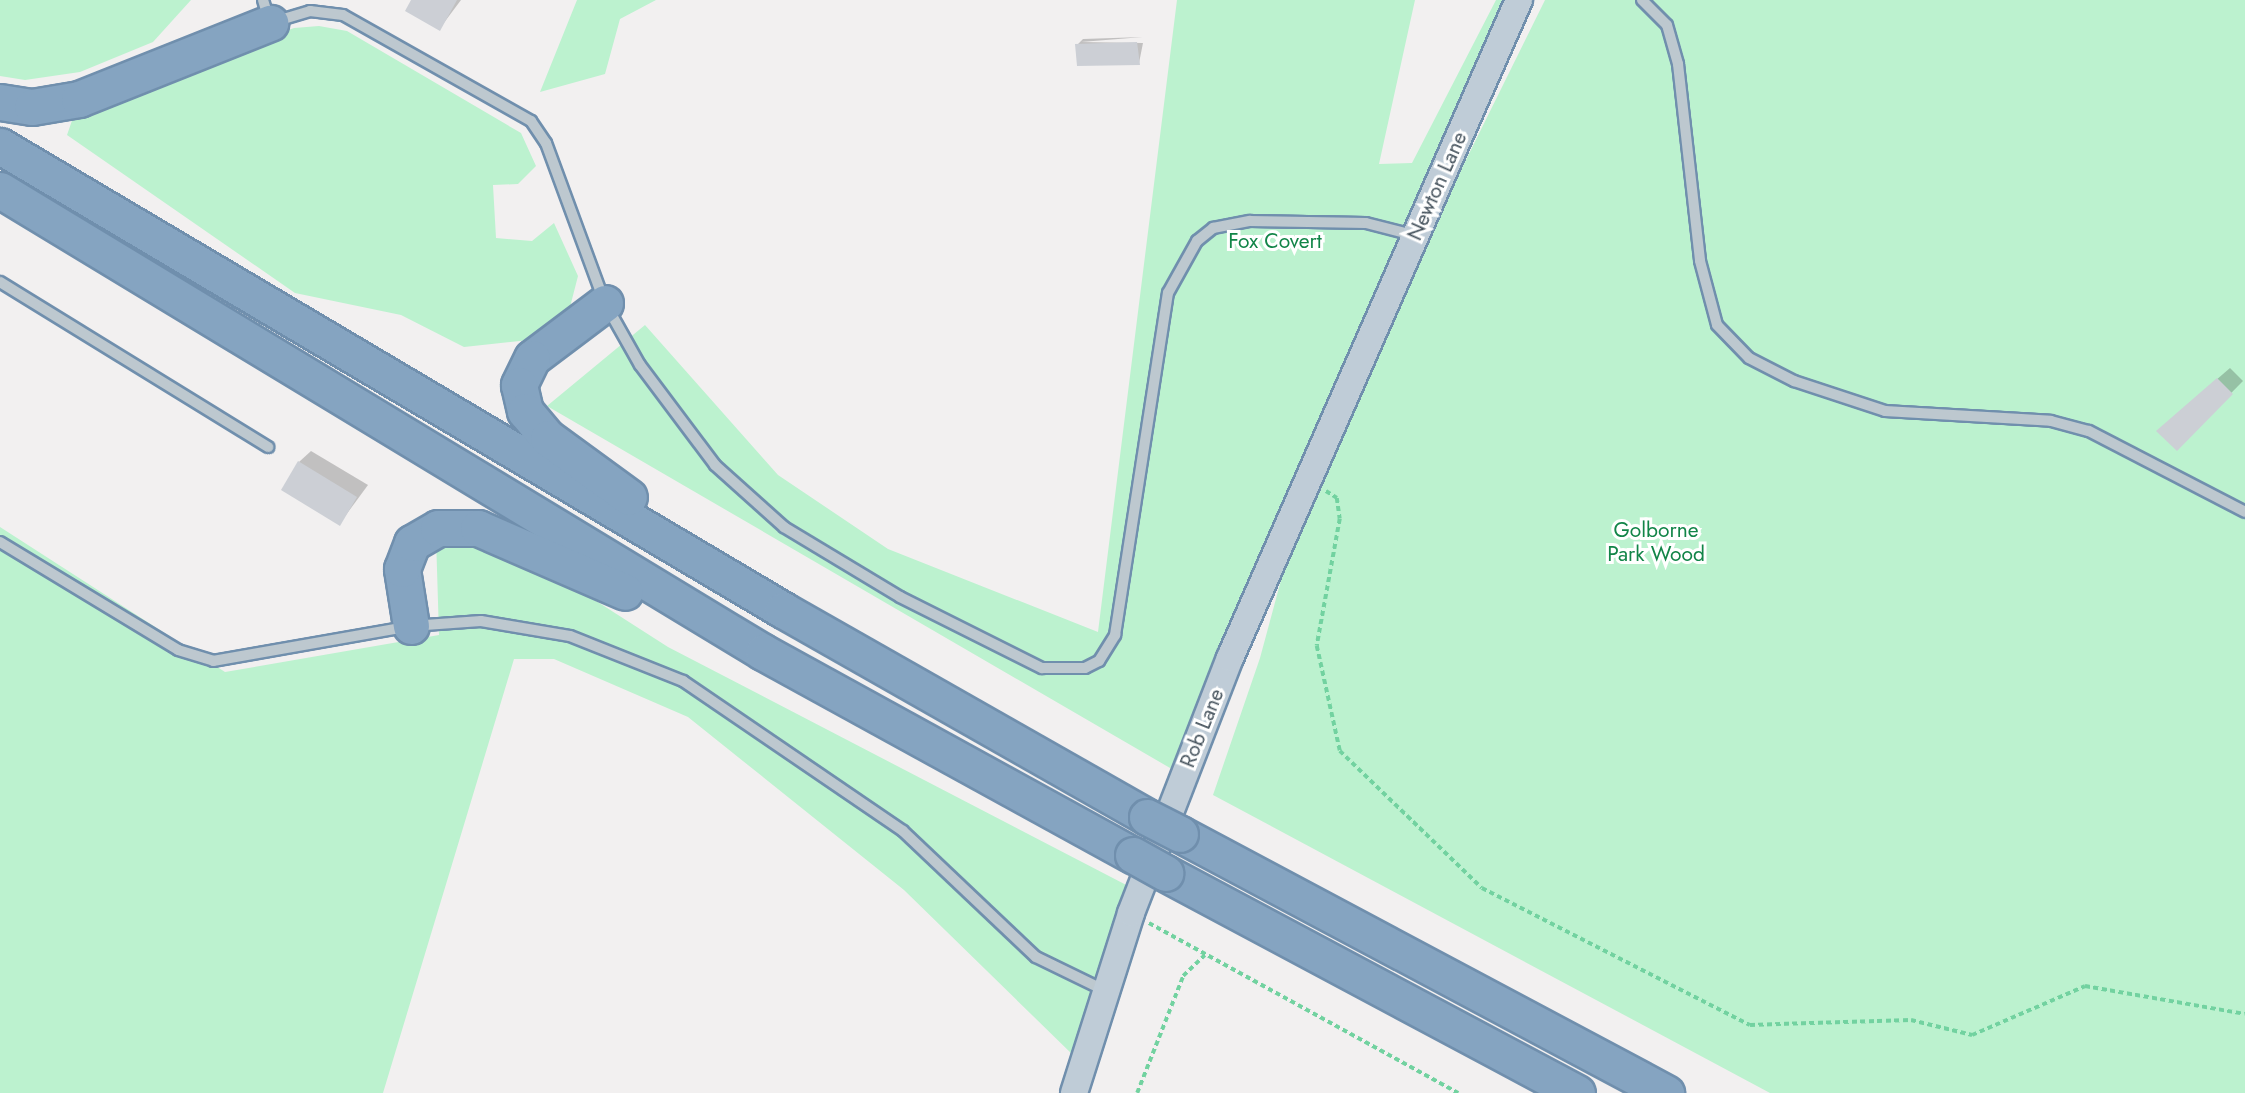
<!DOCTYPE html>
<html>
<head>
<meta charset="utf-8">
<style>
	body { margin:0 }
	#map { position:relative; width:2245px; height:1093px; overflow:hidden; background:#f2f0f0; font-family:Jost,sans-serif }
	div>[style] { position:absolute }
	.green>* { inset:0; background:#bcf2cf }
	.shadow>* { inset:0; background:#0003 }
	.building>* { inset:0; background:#cccfd5 }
	.path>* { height:3.5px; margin-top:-1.75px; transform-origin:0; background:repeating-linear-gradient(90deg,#72d2a0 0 5px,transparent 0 8.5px) }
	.roads { filter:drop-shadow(2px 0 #708fad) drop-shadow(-2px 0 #708fad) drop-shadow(0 2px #708fad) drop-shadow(0 -2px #708fad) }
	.lane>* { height:10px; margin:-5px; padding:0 5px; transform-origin:5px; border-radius:5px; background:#bdc8cf }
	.secondary>* { height:26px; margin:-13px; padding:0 13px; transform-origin:13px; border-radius:13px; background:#bfccd7 }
	.highway>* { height:35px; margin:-17.5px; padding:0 17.5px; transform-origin:17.5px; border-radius:17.5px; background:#85a4c1 }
	.bridges { filter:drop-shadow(2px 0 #708fad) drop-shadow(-2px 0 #708fad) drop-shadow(0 2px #708fad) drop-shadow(0 -2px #708fad) }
	.highway-bridge>* { height:35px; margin:-17.5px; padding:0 17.5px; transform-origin:17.5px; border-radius:17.5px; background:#85a4c1 }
	span { translate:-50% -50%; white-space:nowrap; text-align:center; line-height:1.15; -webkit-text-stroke:6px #fff; paint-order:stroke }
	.street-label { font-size:21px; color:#47545e }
	.park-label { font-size:21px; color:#128548 }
</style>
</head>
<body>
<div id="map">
	<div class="green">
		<div style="clip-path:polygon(0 0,191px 0,153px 42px,80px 72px,25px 80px,0 76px)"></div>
		<div style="clip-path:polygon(577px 0,656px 0,620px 19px,605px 74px,540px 92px)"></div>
		<div style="clip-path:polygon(1177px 0,1415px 0,1379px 164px,1412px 163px,1496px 0,1516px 0,1323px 449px,1545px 0,2245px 0,2245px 1093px,1770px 1093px,1213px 795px,1260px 658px,1305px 491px,1189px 779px,547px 406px,645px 325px,778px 475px,888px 549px,1098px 632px)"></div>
		<div style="clip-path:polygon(319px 26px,347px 31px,521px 133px,536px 166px,518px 184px,493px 185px,496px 238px,532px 241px,554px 223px,578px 276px,569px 311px,529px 340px,464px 347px,401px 315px,295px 293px,67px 135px,77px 106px,294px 28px)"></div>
		<div style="clip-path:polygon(0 527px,225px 672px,439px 635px,436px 537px,497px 549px,565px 581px,668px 647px,1134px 889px,1075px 1057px,904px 890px,688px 717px,554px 659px,514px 659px,383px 1093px,0 1093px)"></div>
	</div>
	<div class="shadow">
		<div style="clip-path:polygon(413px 0,461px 0,440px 28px)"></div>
		<div style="clip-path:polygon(1143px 37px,1081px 42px,1143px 43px,1139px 63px,1077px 45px,1083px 39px)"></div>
		<div style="clip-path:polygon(2230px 368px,2243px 381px,2177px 448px,2171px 419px)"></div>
		<div style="clip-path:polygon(311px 451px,368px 485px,340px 523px,299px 462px)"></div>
	</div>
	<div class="building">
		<div style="clip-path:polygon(411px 0,457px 0,440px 31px,405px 11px)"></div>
		<div style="clip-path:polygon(1137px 42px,1140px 65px,1077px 66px,1075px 44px)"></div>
		<div style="clip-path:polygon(2217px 378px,2233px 394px,2177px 451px,2156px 431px)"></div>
		<div style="clip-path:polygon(298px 461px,357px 497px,340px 526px,281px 490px)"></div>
	</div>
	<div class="path">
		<div style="left:1326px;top:491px;width:13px;rotate:32deg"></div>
		<div style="left:1337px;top:498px;width:21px;rotate:82deg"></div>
		<div style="left:1340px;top:519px;width:129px;rotate:100.3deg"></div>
		<div style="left:1317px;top:646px;width:107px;rotate:77.6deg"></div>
		<div style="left:1340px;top:751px;width:197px;rotate:44deg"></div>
		<div style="left:1482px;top:888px;width:301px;rotate:27.1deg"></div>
		<div style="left:1750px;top:1025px;width:161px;rotate:-1.8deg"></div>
		<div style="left:1911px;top:1020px;width:63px;rotate:13.8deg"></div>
		<div style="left:1972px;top:1035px;width:123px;rotate:-23.4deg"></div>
		<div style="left:2085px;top:986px;width:162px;rotate:9.9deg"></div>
		<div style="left:1149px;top:923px;width:353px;rotate:28.8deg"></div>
		<div style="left:1137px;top:1093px;width:126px;rotate:-68.5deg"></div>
		<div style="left:1183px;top:976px;width:30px;rotate:-44deg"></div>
	</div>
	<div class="roads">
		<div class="lane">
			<div style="left:263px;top:0;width:24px;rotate:73deg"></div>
			<div style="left:270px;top:23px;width:42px;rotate:-16.7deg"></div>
			<div style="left:310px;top:11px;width:33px;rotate:7deg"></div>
			<div style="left:343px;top:15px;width:216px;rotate:29.4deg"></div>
			<div style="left:531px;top:121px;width:27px;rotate:56deg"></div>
			<div style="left:546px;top:143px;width:171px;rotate:69.8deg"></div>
			<div style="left:605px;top:303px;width:71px;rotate:60.6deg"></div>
			<div style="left:640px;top:365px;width:125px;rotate:53.1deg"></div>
			<div style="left:715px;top:465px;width:93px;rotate:41.9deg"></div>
			<div style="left:784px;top:527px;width:135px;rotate:31.1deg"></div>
			<div style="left:900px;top:597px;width:159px;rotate:26.6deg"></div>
			<div style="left:1042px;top:668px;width:43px"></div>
			<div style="left:1085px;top:668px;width:16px;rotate:-27deg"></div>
			<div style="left:1099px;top:661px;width:31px;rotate:-58deg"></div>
			<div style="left:1115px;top:635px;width:346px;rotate:-81.2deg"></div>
			<div style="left:1168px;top:293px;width:60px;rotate:-60.9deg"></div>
			<div style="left:1197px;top:241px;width:21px;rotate:-39deg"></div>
			<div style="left:1213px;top:228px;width:38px;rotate:-11deg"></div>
			<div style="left:1250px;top:221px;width:116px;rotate:1deg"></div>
			<div style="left:1366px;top:223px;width:49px;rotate:14.3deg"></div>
			<div style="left:1642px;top:0;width:35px;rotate:45deg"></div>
			<div style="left:1667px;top:25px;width:41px;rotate:74.2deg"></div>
			<div style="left:1678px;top:64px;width:198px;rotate:83.6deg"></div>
			<div style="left:1700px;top:261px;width:66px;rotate:75.1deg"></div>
			<div style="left:1717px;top:325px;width:46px;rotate:45.9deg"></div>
			<div style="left:1749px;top:358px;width:51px;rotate:27.1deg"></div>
			<div style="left:1794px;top:381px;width:96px;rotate:18.2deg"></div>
			<div style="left:1885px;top:411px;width:166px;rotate:3.4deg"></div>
			<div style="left:2051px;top:421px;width:39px;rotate:15deg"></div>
			<div style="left:2089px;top:431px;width:176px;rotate:27.4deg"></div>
			<div style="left:0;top:282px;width:315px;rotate:31.6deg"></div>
			<div style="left:0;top:542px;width:208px;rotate:31.2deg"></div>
			<div style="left:178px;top:650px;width:37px;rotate:17deg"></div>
			<div style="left:213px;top:661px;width:201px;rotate:-10deg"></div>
			<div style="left:411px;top:626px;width:70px;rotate:-4.1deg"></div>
			<div style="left:481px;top:621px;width:90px;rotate:9.6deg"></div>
			<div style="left:570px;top:636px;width:122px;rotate:21.7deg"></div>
			<div style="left:683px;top:681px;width:266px;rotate:34.3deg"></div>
			<div style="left:903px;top:831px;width:183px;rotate:43.5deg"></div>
			<div style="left:1036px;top:957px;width:76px;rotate:25.9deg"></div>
		</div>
		<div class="secondary">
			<div style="left:1074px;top:1093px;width:189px;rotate:-72.4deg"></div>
			<div style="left:1131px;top:913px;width:274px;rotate:-68.8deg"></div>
			<div style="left:1230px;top:658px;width:719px;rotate:-66.29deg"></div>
		</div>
		<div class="highway">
			<div style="left:0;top:102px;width:32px;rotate:9deg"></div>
			<div style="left:32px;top:107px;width:48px;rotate:-9.7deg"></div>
			<div style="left:79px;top:99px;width:206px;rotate:-21.7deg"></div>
			<div style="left:0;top:146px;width:910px;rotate:30.65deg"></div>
			<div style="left:783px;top:610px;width:419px;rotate:29.6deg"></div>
			<div style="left:0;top:190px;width:892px;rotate:31.2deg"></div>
			<div style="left:763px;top:652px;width:422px;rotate:28.8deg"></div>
			<div style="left:605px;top:303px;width:91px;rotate:143deg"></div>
			<div style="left:532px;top:358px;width:30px;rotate:116deg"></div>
			<div style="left:519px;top:385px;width:27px;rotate:77deg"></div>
			<div style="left:525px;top:411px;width:35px;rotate:50deg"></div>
			<div style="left:548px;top:438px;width:100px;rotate:36.1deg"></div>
			<div style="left:411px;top:626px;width:58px;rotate:-99deg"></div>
			<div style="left:402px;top:569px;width:28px;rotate:-69deg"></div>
			<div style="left:412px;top:543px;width:30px;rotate:-30deg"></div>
			<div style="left:438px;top:528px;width:40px"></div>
			<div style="left:478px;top:528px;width:160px;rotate:23.5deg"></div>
			<div style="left:1180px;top:834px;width:551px;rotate:28.05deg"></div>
			<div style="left:1165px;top:873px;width:467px;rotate:28.1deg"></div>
		</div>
	</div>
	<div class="bridges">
		<div class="highway-bridge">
			<div style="left:1147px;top:817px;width:37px;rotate:27deg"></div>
			<div style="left:1133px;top:855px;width:37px;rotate:29deg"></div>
		</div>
	</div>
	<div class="street-label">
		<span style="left:1437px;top:186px;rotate:-66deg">Newton Lane</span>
		<span style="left:1202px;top:728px;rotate:-68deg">Rob Lane</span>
	</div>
	<div class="park-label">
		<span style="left:1275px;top:241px">Fox Covert</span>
		<span style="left:1656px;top:542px">Golborne<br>Park Wood</span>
	</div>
</div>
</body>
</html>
